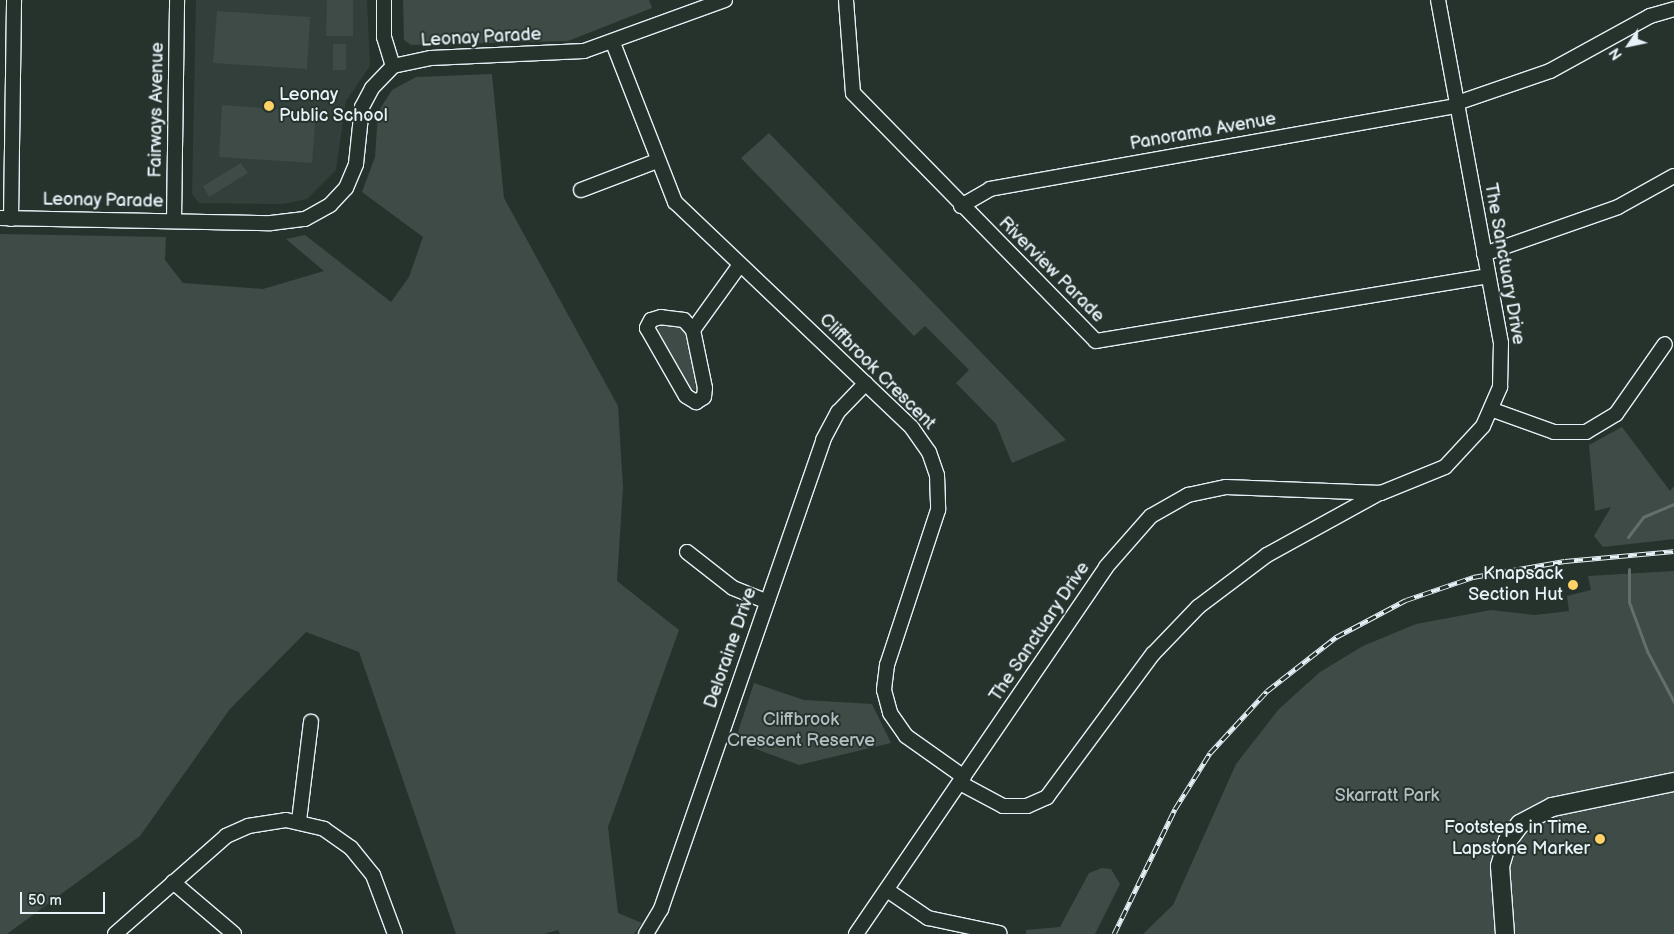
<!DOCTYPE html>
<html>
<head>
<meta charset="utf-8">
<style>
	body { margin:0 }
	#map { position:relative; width:1674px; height:934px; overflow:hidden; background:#26332d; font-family:"Balsamiq Sans",sans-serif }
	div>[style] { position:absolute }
	.built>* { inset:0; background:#333f3a }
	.green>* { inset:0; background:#3e4b47 }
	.stream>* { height:3px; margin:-1.5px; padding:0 1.5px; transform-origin:1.5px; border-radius:1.5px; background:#636f6d }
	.roads { filter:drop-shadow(1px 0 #e8f1f8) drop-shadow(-1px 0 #e8f1f8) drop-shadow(0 1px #e8f1f8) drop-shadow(0 -1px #e8f1f8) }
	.minor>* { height:14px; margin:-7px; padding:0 7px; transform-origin:7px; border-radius:7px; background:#26332d }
	.major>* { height:18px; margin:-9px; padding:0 9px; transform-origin:9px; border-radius:9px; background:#26332d }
	.rail>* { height:5px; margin-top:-2.5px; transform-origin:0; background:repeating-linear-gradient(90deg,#26332d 0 9px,#e8f1f8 0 18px); box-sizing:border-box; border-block:1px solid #e8f1f8 }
	.dots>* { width:14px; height:14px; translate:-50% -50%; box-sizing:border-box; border:2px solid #26332d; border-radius:50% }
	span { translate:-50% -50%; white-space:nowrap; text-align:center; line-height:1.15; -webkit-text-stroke:4px #26332d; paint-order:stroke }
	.street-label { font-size:18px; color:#e8f1f8 }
	.poi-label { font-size:18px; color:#e8f1f8 }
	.left { translate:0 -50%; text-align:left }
	.right { translate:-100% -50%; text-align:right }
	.park-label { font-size:18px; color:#b5bfc3 }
	.north { position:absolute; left:1604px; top:20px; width:50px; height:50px; -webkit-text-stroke:4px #26332d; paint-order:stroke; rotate:236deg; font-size:14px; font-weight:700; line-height:20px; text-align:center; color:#e8f1f8 }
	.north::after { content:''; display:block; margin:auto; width:18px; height:22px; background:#e8f1f8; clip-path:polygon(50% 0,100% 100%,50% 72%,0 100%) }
	.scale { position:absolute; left:20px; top:892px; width:85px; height:22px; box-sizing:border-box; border:2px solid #e8f1f8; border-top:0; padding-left:6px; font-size:15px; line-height:18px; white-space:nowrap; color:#e8f1f8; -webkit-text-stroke:4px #26332d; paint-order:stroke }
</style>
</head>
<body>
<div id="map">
	<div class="built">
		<div style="clip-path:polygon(196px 0,367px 0,370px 66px,346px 101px,336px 170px,307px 199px,283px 204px,199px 203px,192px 194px)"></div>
	</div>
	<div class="green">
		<div style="clip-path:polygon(327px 0,353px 0,353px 36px,326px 36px)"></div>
		<div style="clip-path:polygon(403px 0,649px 0,652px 8px,568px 41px,411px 45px,404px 40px)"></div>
		<div style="clip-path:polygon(217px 11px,310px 17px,307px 69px,213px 63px)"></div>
		<div style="clip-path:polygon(333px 44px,346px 44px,346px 70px,333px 70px)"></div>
		<div style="clip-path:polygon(492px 74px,504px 198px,618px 406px,623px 488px,617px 581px,679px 630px,608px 827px,618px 913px,642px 923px,634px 934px,560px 934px,558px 930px,544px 934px,456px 934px,359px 652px,306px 632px,230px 709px,140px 836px,7px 934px,0 934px,0 234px,166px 237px,165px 260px,183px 283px,263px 289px,324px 271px,286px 239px,305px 235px,391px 302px,409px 277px,423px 237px,362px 192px,375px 157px,378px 112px,392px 90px,416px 77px)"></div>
		<div style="clip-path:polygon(222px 105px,316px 112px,312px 163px,219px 157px)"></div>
		<div style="clip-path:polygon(769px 133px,1066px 440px,1012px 463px,996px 424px,956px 383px,969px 370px,925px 326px,914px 336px,741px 158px)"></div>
		<div style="clip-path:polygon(241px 163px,248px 173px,209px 197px,203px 186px)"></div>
		<div style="clip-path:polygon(662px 324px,679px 326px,687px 334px,696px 389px,690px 390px,655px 332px)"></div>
		<div style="clip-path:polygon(1622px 427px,1670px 491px,1674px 486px,1674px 539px,1603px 547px,1594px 536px,1611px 507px,1595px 511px,1589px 445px)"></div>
		<div style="clip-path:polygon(1674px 571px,1674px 934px,1143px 934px,1173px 905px,1236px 764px,1279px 709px,1320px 672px,1363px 646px,1416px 624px,1491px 610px,1535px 615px,1569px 611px,1567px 596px,1591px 590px,1588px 576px)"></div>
		<div style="clip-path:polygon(754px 683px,804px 700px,872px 704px,891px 743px,799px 765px,735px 741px)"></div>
		<div style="clip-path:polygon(1102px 868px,1111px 869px,1120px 884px,1095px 934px,1026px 934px,1026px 930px,1060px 927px,1089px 873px)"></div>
	</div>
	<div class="stream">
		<div style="left:1628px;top:537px;width:25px;rotate:-53deg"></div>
		<div style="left:1643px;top:517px;width:34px;rotate:-23deg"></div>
		<div style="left:1629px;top:569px;width:33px;rotate:90deg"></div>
		<div style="left:1629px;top:602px;width:52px;rotate:69.8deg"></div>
		<div style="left:1647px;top:651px;width:58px;rotate:62.1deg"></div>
	</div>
	<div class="roads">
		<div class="minor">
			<div style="left:384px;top:0;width:37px;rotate:90deg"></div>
			<div style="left:384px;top:37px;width:30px;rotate:73deg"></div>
			<div style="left:846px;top:0;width:93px;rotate:85.7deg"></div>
			<div style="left:853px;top:93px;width:347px;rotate:45.6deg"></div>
			<div style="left:1096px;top:341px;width:397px;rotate:-9.4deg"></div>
			<div style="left:613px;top:43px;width:171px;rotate:68.7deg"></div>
			<div style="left:675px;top:202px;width:327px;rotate:43.6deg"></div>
			<div style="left:912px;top:428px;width:29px;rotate:55deg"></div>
			<div style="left:929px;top:452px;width:24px;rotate:71deg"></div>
			<div style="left:937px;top:475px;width:35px;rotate:88deg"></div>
			<div style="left:938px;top:510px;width:163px;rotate:108.2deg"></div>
			<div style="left:887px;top:665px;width:25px;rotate:97deg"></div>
			<div style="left:884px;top:690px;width:24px;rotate:75deg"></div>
			<div style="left:890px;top:713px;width:28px;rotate:55deg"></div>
			<div style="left:906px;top:736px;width:71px;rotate:35.3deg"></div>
			<div style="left:1457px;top:103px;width:98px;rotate:-19deg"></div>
			<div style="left:1550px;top:71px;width:114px;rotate:-28.8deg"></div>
			<div style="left:1650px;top:16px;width:25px;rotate:-16deg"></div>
			<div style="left:581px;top:190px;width:81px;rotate:-20.9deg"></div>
			<div style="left:961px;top:206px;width:34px;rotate:-30deg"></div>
			<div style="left:990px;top:189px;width:474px;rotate:-10.1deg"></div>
			<div style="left:0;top:218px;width:271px;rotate:1.1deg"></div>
			<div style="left:271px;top:223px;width:34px;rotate:-7deg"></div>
			<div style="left:305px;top:219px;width:29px;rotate:-29deg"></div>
			<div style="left:330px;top:205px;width:23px;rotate:-47deg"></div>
			<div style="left:346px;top:188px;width:26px;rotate:-67deg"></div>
			<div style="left:356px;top:164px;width:57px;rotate:-84deg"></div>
			<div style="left:362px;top:107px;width:21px;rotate:-62deg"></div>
			<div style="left:372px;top:88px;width:30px;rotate:-46deg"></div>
			<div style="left:393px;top:66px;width:39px;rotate:-12deg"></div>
			<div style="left:431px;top:58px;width:153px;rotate:-2.6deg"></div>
			<div style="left:584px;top:51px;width:150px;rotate:-19.9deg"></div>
			<div style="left:11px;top:219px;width:219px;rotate:-89.2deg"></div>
			<div style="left:174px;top:221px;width:221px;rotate:-89.2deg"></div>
			<div style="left:1484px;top:254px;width:142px;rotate:-19.3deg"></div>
			<div style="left:1618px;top:207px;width:64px;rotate:-29deg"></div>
			<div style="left:693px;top:330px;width:13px;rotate:-132deg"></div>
			<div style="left:684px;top:320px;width:23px;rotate:-173deg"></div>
			<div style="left:661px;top:317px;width:10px;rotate:163deg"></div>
			<div style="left:651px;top:320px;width:9px;rotate:117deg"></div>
			<div style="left:647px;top:328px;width:78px;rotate:60.2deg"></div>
			<div style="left:686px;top:396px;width:12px;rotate:31deg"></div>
			<div style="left:696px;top:402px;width:9px;rotate:-32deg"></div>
			<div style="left:704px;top:397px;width:9px;rotate:-84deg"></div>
			<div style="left:705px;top:388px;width:59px;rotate:-101.7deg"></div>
			<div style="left:693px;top:330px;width:79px;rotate:-54.3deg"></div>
			<div style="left:1493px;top:410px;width:65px;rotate:19.8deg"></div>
			<div style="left:1554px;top:432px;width:32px"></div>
			<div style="left:1586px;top:432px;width:35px;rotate:-31deg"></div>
			<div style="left:1616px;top:414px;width:85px;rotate:-55deg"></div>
			<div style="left:687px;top:552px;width:58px;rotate:38deg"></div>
			<div style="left:733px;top:588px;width:37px;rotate:22deg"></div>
			<div style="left:960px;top:783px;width:49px;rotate:28.1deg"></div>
			<div style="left:1003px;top:806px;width:24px"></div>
			<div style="left:1027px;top:806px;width:22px;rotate:-24deg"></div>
			<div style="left:1047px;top:797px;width:178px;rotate:-53.5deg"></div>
			<div style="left:1153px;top:654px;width:65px;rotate:-46.2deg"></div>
			<div style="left:1198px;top:607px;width:86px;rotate:-37deg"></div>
			<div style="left:1267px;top:555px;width:129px;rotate:-28.8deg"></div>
			<div style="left:299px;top:821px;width:100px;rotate:-83.1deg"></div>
			<div style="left:173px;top:882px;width:80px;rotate:40.4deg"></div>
			<div style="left:887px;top:890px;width:50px;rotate:34.3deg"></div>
			<div style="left:928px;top:918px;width:73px;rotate:11.9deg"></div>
			<div style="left:115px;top:934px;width:148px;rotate:-41.4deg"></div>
			<div style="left:226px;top:836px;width:24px;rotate:-24deg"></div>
			<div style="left:248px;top:826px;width:38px;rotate:-9deg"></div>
			<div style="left:286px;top:820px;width:39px;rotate:13deg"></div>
			<div style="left:324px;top:829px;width:33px;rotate:35deg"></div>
			<div style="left:351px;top:848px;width:35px;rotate:51deg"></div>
			<div style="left:373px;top:875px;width:63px;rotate:69.6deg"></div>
			<div style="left:646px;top:934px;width:29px;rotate:-59deg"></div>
			<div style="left:661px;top:909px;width:496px;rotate:-70.9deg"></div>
			<div style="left:823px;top:440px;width:32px;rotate:-62deg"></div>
			<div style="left:838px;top:412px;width:40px;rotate:-46deg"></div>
			<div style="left:856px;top:934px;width:444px;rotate:-55.7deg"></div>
			<div style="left:1106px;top:567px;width:68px;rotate:-48.6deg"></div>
			<div style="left:1151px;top:516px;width:43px;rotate:-29.6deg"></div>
			<div style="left:1188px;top:495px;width:39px;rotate:-12deg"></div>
			<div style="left:1226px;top:487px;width:155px;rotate:2.2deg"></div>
			<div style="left:1381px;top:493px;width:69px;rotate:-22.1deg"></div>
			<div style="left:1445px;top:467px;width:56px;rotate:-47.2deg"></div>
			<div style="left:1483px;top:426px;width:43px;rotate:-66.4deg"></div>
			<div style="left:1500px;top:387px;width:44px;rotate:-88.7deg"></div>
			<div style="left:1501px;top:343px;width:349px;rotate:-100.4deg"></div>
		</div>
		<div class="major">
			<div style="left:1505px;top:934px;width:68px;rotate:-94.2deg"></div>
			<div style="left:1500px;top:866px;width:27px;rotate:-73deg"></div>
			<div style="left:1508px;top:840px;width:20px;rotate:-53deg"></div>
			<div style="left:1520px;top:824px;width:36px;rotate:-28deg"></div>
			<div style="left:1552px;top:807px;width:125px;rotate:-11.6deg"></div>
		</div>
	</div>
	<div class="rail">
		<div style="left:1114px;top:934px;width:139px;rotate:-64deg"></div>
		<div style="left:1175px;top:809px;width:66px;rotate:-58deg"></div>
		<div style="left:1210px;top:753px;width:84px;rotate:-47.4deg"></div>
		<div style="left:1267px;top:691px;width:88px;rotate:-38deg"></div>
		<div style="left:1336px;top:637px;width:79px;rotate:-27.9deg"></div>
		<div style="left:1406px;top:600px;width:71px;rotate:-18.9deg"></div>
		<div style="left:1473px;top:577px;width:93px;rotate:-9.9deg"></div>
		<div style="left:1565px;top:561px;width:109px;rotate:-5.2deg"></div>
	</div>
	<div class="dots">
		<div style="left:269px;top:106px;background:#ffd166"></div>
		<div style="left:1573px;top:585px;background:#ffd166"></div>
		<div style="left:1600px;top:839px;background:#ffd166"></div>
	</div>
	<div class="street-label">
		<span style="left:481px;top:38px;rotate:-3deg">Leonay Parade</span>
		<span style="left:157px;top:110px;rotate:-89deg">Fairways Avenue</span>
		<span style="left:1203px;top:132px;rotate:-10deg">Panorama Avenue</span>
		<span style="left:103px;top:201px;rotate:1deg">Leonay Parade</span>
		<span style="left:1504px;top:264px;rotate:80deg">The Sanctuary Drive</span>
		<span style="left:1051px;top:270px;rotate:45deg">Riverview Parade</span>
		<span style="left:877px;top:372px;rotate:45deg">Cliffbrook Crescent</span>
		<span style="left:1040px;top:632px;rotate:-56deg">The Sanctuary Drive</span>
		<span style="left:731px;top:648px;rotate:-71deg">Deloraine Drive</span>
	</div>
	<div class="poi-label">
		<span class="left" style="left:279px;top:106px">Leonay<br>Public School</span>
		<span class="right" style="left:1563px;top:585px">Knapsack<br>Section Hut</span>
		<span class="right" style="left:1590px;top:839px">Footsteps in Time.<br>Lapstone Marker</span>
	</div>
	<div class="park-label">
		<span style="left:801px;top:731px">Cliffbrook<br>Crescent Reserve</span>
		<span style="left:1387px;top:796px">Skarratt Park</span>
	</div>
	<div class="north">N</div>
	<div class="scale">50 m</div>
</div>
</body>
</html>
